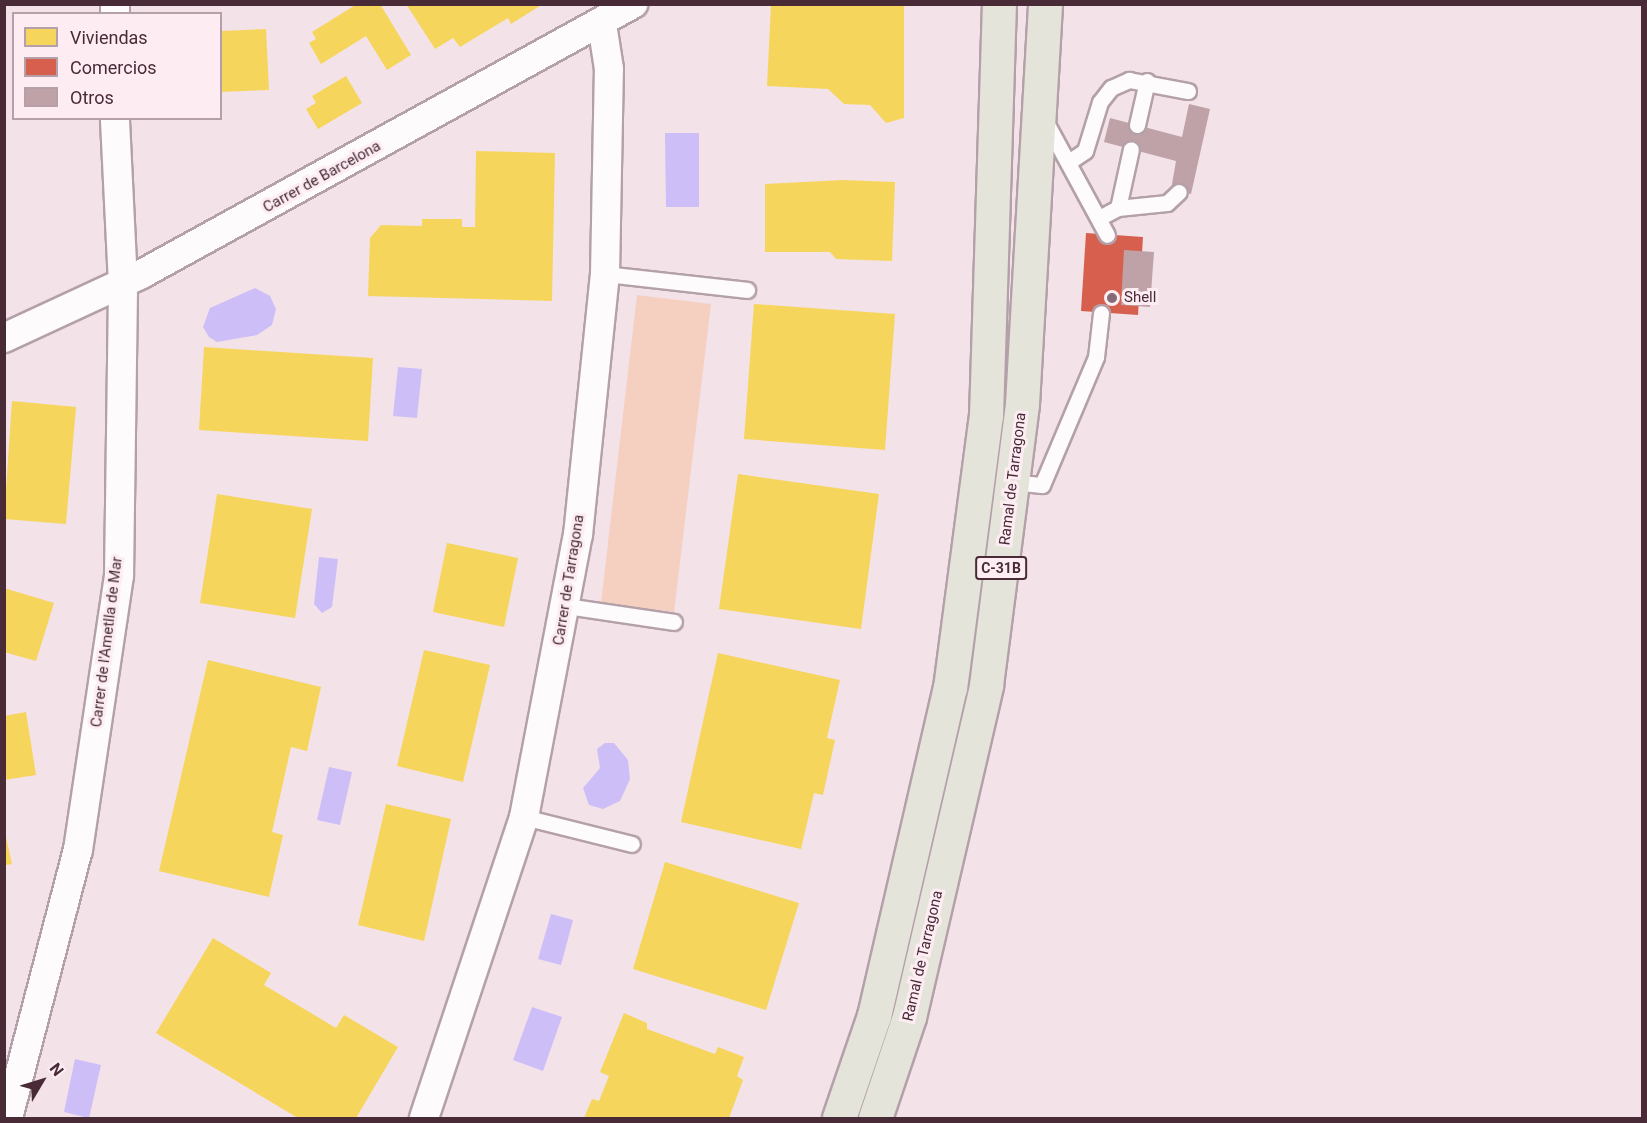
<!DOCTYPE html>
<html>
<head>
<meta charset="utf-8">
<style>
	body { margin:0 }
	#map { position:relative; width:1647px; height:1123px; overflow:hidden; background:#f3e2e8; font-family:Roboto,sans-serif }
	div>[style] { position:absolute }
	.green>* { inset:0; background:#f5d0c1 }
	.water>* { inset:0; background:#cdbef7 }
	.homes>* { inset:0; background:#f6d55c }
	.shops>* { inset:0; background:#d6604d }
	.building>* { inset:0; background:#bea2a8 }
	.roads { filter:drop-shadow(2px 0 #b4a0a8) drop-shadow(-2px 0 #b4a0a8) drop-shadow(0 2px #b4a0a8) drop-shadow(0 -2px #b4a0a8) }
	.service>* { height:15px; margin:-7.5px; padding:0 7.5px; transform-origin:7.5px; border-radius:7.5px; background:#fdfbfc }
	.minor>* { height:28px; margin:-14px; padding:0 14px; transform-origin:14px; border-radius:14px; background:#fdfbfc }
	.primary>* { height:33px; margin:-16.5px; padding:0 16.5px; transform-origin:16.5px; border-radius:16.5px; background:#e5e4db }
	.dots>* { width:16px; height:16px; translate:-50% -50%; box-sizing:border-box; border:3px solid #fdedf3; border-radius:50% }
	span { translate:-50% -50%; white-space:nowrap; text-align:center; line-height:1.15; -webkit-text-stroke:6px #fdedf3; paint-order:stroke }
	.shield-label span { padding:2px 4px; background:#fdedf3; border:2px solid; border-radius:4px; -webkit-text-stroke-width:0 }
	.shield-label { font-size:14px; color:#492b38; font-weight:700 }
	.street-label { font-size:15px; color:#492b38 }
	.poi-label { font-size:15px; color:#492b38 }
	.left { translate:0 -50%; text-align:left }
	.frame { position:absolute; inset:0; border:6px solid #492b38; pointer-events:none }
	.legend { position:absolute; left:12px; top:12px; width:210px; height:108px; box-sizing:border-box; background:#fdedf3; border:2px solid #b59fa8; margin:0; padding:8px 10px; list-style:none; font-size:18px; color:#492b38 }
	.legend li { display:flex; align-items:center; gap:12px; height:30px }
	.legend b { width:30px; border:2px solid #b59fa8 }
	.north { position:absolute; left:12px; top:1051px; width:60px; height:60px; -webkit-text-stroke:4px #fdedf3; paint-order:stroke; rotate:52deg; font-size:16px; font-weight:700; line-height:24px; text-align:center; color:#492b38 }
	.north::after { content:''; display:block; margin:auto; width:21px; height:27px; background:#492b38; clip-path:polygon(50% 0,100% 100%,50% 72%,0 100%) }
</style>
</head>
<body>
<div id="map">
	<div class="green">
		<div style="clip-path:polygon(637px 295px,711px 304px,674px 612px,601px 603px)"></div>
	</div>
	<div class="water">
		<div style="clip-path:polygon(665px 133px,699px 133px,699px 207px,666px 207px)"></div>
		<div style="clip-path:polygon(255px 288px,270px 296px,276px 309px,272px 325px,257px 335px,217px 342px,209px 337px,203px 327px,210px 308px)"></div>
		<div style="clip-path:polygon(398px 367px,422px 369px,417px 418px,393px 416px)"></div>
		<div style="clip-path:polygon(319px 557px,338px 559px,332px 607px,322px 613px,314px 604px)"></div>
		<div style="clip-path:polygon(605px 743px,614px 743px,628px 760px,630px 779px,620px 801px,603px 809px,589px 805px,583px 788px,600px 768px,597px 749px)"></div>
		<div style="clip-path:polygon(329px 767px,352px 772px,340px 825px,317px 820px)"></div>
		<div style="clip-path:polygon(551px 914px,573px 920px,561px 965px,538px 959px)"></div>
		<div style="clip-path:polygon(532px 1007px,562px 1017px,543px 1071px,513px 1060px)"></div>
		<div style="clip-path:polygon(75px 1059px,101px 1065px,89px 1118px,64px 1112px)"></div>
	</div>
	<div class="homes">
		<div style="clip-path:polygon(357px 4px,380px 4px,411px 55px,387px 70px,366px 36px,321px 64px,309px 43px,316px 39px,312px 32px)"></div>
		<div style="clip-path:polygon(406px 4px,543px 4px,511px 24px,508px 18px,460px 47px,453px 38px,435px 49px)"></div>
		<div style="clip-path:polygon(771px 4px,904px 4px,904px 118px,886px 123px,870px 105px,844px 104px,828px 89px,767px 86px)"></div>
		<div style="clip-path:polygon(266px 29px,269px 90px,220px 92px,220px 31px)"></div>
		<div style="clip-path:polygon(346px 76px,362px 103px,318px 129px,306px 109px,316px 103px,312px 96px)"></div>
		<div style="clip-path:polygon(476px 151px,555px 153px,552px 301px,368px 296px,370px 238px,381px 225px,422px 226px,422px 219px,462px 219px,462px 227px,475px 227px)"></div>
		<div style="clip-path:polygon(842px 180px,895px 182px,892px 261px,836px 259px,830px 252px,765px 252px,765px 184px)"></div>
		<div style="clip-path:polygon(754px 304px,895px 314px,885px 450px,744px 439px)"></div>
		<div style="clip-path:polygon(204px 347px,373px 358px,368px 441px,199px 430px)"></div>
		<div style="clip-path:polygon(12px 401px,76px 407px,66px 524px,4px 519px)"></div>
		<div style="clip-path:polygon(738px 474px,879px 494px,861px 629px,719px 609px)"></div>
		<div style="clip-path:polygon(217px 494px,312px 509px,295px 618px,200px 603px)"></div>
		<div style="clip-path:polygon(447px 543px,518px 558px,504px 627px,433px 612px)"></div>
		<div style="clip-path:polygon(4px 588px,54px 603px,36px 661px,4px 652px)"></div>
		<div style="clip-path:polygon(424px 650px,490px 665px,463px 782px,397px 766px)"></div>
		<div style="clip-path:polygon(718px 653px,840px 680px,827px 738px,835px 740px,823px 795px,814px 793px,801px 849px,681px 822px)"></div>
		<div style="clip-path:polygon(208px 660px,321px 687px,307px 751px,291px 747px,272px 832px,283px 835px,269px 897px,159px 871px)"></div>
		<div style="clip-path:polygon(26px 712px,36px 775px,4px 780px,4px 716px)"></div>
		<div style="clip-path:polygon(386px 804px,451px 819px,424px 941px,358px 925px)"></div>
		<div style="clip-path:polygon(4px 828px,12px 864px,6px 865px,4px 880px)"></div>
		<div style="clip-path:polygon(665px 862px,799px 903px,766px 1010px,633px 969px)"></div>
		<div style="clip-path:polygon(213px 938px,271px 973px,264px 985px,336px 1028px,344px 1015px,398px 1047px,356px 1118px,298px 1118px,156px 1033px)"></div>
		<div style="clip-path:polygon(624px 1013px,647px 1023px,647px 1029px,715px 1054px,718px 1047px,744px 1057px,737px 1076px,743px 1080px,729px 1118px,584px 1118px,592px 1099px,599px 1101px,609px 1076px,600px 1072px)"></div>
	</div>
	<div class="shops">
		<div style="clip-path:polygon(1086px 233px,1143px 237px,1138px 315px,1081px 311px)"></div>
	</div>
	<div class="building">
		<div style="clip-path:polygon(1189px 104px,1210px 109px,1191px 194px,1171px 190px,1176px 161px,1104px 142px,1110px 118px,1182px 137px)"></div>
		<div style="clip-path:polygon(1124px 250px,1154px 252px,1150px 307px,1121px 305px)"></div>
	</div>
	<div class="roads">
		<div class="service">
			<div style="left:1043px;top:117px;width:134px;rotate:61.5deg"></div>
			<div style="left:1137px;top:125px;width:45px;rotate:-77.2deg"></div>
			<div style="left:1070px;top:161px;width:18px;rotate:-34deg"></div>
			<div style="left:1085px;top:151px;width:51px;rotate:-73deg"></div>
			<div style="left:1100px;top:102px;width:18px;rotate:-52deg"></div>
			<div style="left:1111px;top:88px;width:20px;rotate:-24deg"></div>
			<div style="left:1129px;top:80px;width:60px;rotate:10.6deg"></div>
			<div style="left:1118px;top:208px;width:60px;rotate:-77.6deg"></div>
			<div style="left:1099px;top:218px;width:21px;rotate:-28deg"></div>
			<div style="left:1118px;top:208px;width:49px;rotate:-5.8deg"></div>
			<div style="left:1167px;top:203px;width:16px;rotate:-43deg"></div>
			<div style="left:605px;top:274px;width:143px;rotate:6.4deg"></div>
			<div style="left:1012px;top:482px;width:30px;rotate:6deg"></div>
			<div style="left:1042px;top:485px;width:139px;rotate:-67.1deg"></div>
			<div style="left:1096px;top:357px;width:44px;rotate:-83.5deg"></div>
			<div style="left:566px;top:606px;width:109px;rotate:8.4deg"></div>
			<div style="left:524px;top:817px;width:111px;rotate:14deg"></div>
		</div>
		<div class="minor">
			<div style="left:115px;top:4px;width:10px;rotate:90deg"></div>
			<div style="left:4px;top:338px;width:150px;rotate:-24.9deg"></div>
			<div style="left:140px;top:275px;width:563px;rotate:-28.8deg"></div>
			<div style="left:8px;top:1118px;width:277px;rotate:-75.4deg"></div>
			<div style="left:78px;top:850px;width:277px;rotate:-81.5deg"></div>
			<div style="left:119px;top:576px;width:292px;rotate:-89.2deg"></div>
			<div style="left:123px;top:284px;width:166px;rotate:-92.8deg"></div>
			<div style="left:424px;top:1118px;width:317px;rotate:-71.6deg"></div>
			<div style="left:524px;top:817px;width:287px;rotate:-79.2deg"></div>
			<div style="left:578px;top:535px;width:262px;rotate:-84.1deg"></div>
			<div style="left:605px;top:274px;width:205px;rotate:-88.9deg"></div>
			<div style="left:609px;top:69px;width:46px;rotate:-98.8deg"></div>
		</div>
		<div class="primary">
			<div style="left:839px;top:1118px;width:108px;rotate:-71.1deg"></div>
			<div style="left:874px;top:1016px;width:337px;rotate:-77deg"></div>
			<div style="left:950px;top:688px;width:274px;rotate:-82.5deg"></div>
			<div style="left:986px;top:416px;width:412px;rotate:-88.2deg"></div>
			<div style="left:875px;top:1118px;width:107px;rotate:-71.4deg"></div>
			<div style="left:909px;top:1017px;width:341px;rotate:-76.9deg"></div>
			<div style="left:986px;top:685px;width:283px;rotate:-82.7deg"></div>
			<div style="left:1022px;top:404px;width:401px;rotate:-86.7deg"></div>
		</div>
	</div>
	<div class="dots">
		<div style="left:1112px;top:298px;background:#846b76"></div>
	</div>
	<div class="shield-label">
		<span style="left:1001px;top:568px">C-31B</span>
	</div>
	<div class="street-label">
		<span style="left:322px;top:177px;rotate:-29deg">Carrer de Barcelona</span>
		<span style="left:1013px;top:479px;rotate:-83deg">Ramal de Tarragona</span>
		<span style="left:569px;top:580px;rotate:-81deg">Carrer de Tarragona</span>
		<span style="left:107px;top:642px;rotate:-83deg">Carrer de l'Ametlla de Mar</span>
		<span style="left:923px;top:956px;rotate:-77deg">Ramal de Tarragona</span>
	</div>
	<div class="poi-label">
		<span class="left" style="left:1124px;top:298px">Shell</span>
	</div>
	<div class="frame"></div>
	<ul class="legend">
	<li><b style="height:16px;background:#f6d55c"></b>Viviendas</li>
	<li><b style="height:16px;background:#d6604d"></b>Comercios</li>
	<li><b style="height:16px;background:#bea2a8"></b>Otros</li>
	</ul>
	<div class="north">N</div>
</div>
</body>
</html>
